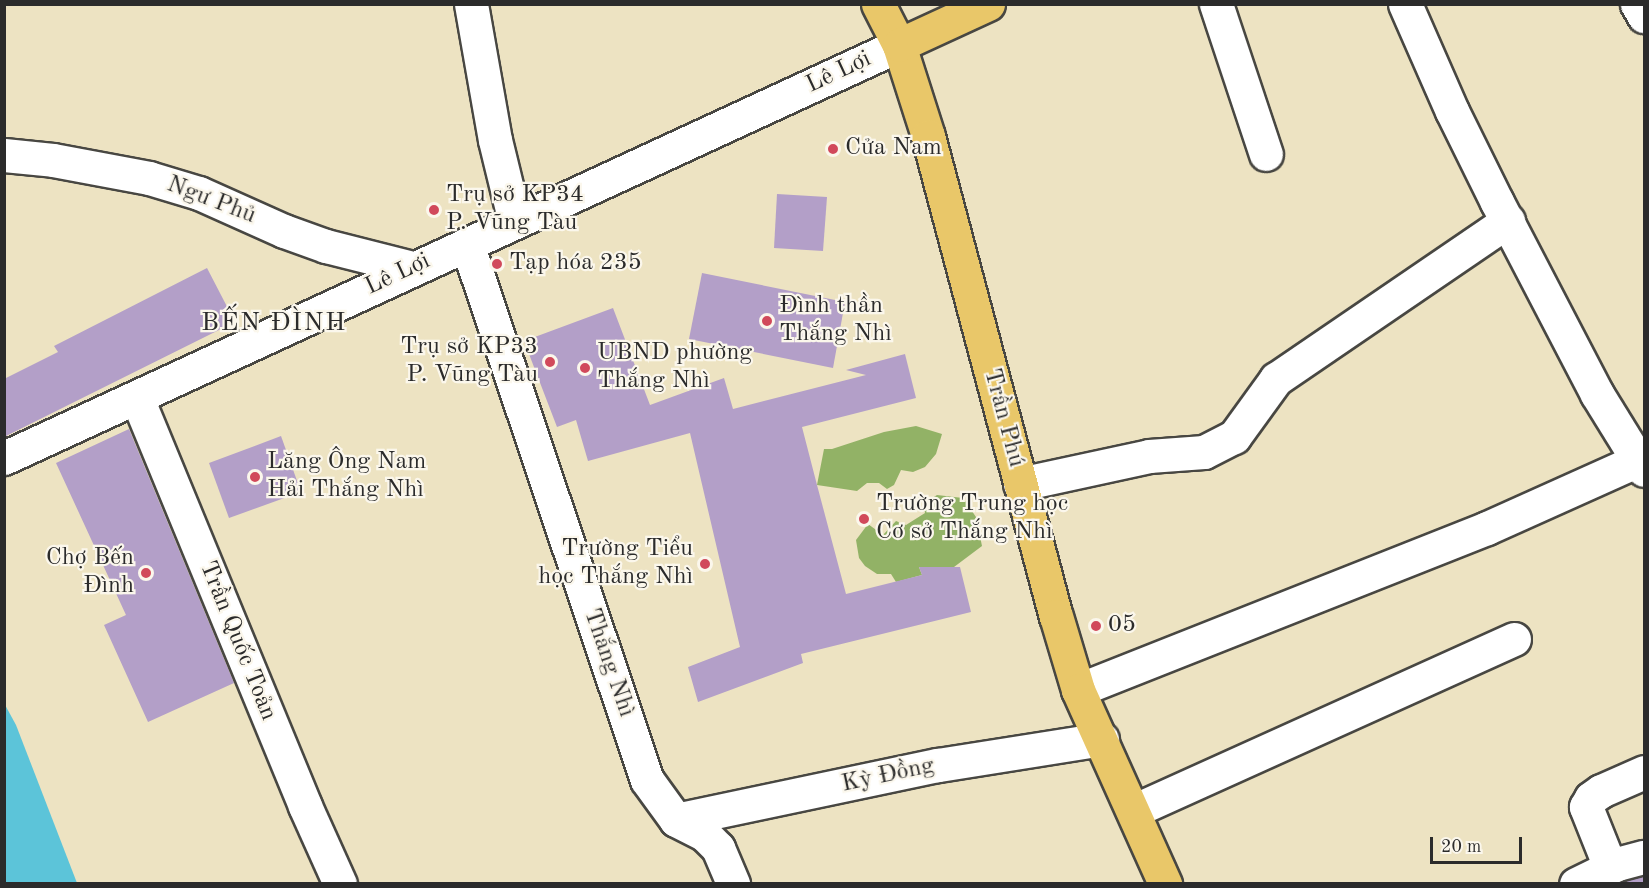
<!DOCTYPE html>
<html>
<head>
<meta charset="utf-8">
<style>
	body { margin:0 }
	#map { position:relative; width:1649px; height:888px; overflow:hidden; background:#ede3c2; font-family:"Old Standard TT",serif }
	div>[style] { position:absolute }
	.forest>* { inset:0; background:#92b266 }
	.water>* { inset:0; background:#5cc4d9 }
	.building>* { inset:0; background:#b39fc8 }
	.roads { filter:drop-shadow(2px 0 #484742) drop-shadow(-2px 0 #484742) drop-shadow(0 2px #484742) drop-shadow(0 -2px #484742) }
	.minor>* { height:33px; margin:-16.5px; padding:0 16.5px; transform-origin:16.5px; border-radius:16.5px; background:#fff }
	.major>* { height:33px; margin:-16.5px; padding:0 16.5px; transform-origin:16.5px; border-radius:16.5px; background:#e9c769 }
	.dots>* { width:16px; height:16px; translate:-50% -50%; box-sizing:border-box; border:3px solid #fbf7ec; border-radius:50% }
	span { translate:-50% -50%; white-space:nowrap; text-align:center; line-height:1.15; -webkit-text-stroke:4.5px #fbf7ec; paint-order:stroke }
	.street-label { font-size:24px; color:#2b2b2b }
	.poi-label { font-size:24px; color:#2b2b2b }
	.left { translate:0 -50%; text-align:left }
	.right { translate:-100% -50%; text-align:right }
	.neighbourhood-label { font-size:26px; color:#2b2b2b; letter-spacing:1.5px }
	.frame { position:absolute; inset:0; border:6px solid #2b2b2b; pointer-events:none }
	.scale { position:absolute; left:1430px; top:837px; width:92px; height:27px; box-sizing:border-box; border:3px solid #2b2b2b; border-top:0; padding-left:8px; font-size:18px; line-height:21px; white-space:nowrap; color:#2b2b2b; -webkit-text-stroke:4px #fbf7ec; paint-order:stroke }
</style>
</head>
<body>
<div id="map">
	<div class="forest">
		<div style="clip-path:polygon(916px 426px,942px 434px,936px 454px,925px 467px,913px 472px,901px 470px,894px 485px,887px 489px,879px 483px,867px 483px,857px 491px,817px 485px,824px 449px,832px 449px,884px 432px)"></div>
		<div style="clip-path:polygon(937px 495px,963px 498px,976px 517px,982px 546px,954px 567px,919px 567px,922px 575px,896px 582px,891px 574px,877px 574px,865px 566px,859px 558px,856px 540px,868px 524px,883px 535px,896px 521px,906px 525px,925px 513px,923px 504px)"></div>
	</div>
	<div class="water">
		<div style="clip-path:polygon(4px 703px,16px 725px,77px 883px,5px 883px)"></div>
	</div>
	<div class="building">
		<div style="clip-path:polygon(777px 194px,827px 197px,823px 251px,774px 248px)"></div>
		<div style="clip-path:polygon(207px 268px,235px 322px,4px 437px,4px 379px,58px 352px,54px 346px)"></div>
		<div style="clip-path:polygon(702px 273px,845px 302px,833px 368px,689px 339px)"></div>
		<div style="clip-path:polygon(613px 308px,650px 405px,724px 378px,733px 409px,866px 375px,846px 370px,905px 354px,916px 398px,802px 427px,817px 485px,846px 594px,922px 575px,919px 567px,960px 567px,971px 612px,801px 654px,803px 663px,698px 702px,688px 667px,740px 647px,690px 433px,588px 461px,576px 420px,557px 427px,524px 341px)"></div>
		<div style="clip-path:polygon(129px 429px,234px 683px,148px 722px,104px 625px,126px 615px,56px 463px)"></div>
		<div style="clip-path:polygon(281px 436px,301px 492px,229px 518px,209px 463px)"></div>
		<div style="clip-path:polygon(1644px 876px,1644px 884px,1620px 884px,1624px 882px)"></div>
	</div>
	<div class="roads">
		<div class="minor">
			<div style="left:471px;top:4px;width:138px;rotate:80deg"></div>
			<div style="left:495px;top:140px;width:84px;rotate:76.3deg"></div>
			<div style="left:1216px;top:4px;width:158px;rotate:71.6deg"></div>
			<div style="left:1405px;top:4px;width:117px;rotate:66.3deg"></div>
			<div style="left:1452px;top:111px;width:102px;rotate:63.7deg"></div>
			<div style="left:1497px;top:202px;width:216px;rotate:62.5deg"></div>
			<div style="left:1597px;top:394px;width:89px;rotate:58.3deg"></div>
			<div style="left:1637px;top:4px;width:14px;rotate:60deg"></div>
			<div style="left:4px;top:155px;width:49px;rotate:5.8deg"></div>
			<div style="left:53px;top:160px;width:98px;rotate:10.6deg"></div>
			<div style="left:149px;top:178px;width:52px;rotate:16.7deg"></div>
			<div style="left:199px;top:193px;width:93px;rotate:24.1deg"></div>
			<div style="left:284px;top:231px;width:45px;rotate:19.7deg"></div>
			<div style="left:326px;top:246px;width:90px;rotate:14.2deg"></div>
			<div style="left:467px;top:244px;width:565px;rotate:71.44deg"></div>
			<div style="left:647px;top:780px;width:49px;rotate:54.1deg"></div>
			<div style="left:676px;top:820px;width:31px;rotate:27deg"></div>
			<div style="left:704px;top:834px;width:20px;rotate:45deg"></div>
			<div style="left:718px;top:848px;width:39px;rotate:67deg"></div>
			<div style="left:137px;top:398px;width:441px;rotate:67.6deg"></div>
			<div style="left:305px;top:806px;width:85px;rotate:65.8deg"></div>
			<div style="left:4px;top:458px;width:986px;rotate:-24.77deg"></div>
			<div style="left:1020px;top:484px;width:132px;rotate:-12.2deg"></div>
			<div style="left:1149px;top:456px;width:55px;rotate:-4.2deg"></div>
			<div style="left:1204px;top:452px;width:34px;rotate:-27deg"></div>
			<div style="left:1234px;top:437px;width:72px;rotate:-54.1deg"></div>
			<div style="left:1276px;top:379px;width:281px;rotate:-34.3deg"></div>
			<div style="left:1078px;top:690px;width:440px;rotate:-21.6deg"></div>
			<div style="left:1487px;top:528px;width:166px;rotate:-24.2deg"></div>
			<div style="left:1133px;top:811px;width:418px;rotate:-24.3deg"></div>
			<div style="left:676px;top:820px;width:268px;rotate:-11.9deg"></div>
			<div style="left:938px;top:765px;width:166px;rotate:-9deg"></div>
			<div style="left:1610px;top:867px;width:65px;rotate:-111.8deg"></div>
			<div style="left:1586px;top:807px;width:10px;rotate:-61deg"></div>
			<div style="left:1591px;top:798px;width:12px;rotate:-35deg"></div>
			<div style="left:1601px;top:791px;width:47px;rotate:-23.8deg"></div>
			<div style="left:1576px;top:884px;width:46px;rotate:-26deg"></div>
			<div style="left:1617px;top:864px;width:28px;rotate:-15deg"></div>
		</div>
		<div class="major">
			<div style="left:878px;top:4px;width:46px;rotate:62.9deg"></div>
			<div style="left:899px;top:45px;width:96px;rotate:72.3deg"></div>
			<div style="left:928px;top:136px;width:497px;rotate:75.1deg"></div>
			<div style="left:1056px;top:616px;width:77px;rotate:73.4deg"></div>
			<div style="left:1078px;top:690px;width:213px;rotate:65.8deg"></div>
			<div style="left:899px;top:45px;width:98px;rotate:-24.7deg"></div>
		</div>
	</div>
	<div class="dots">
		<div style="left:833px;top:149px;background:#d1495b"></div>
		<div style="left:434px;top:210px;background:#d1495b"></div>
		<div style="left:497px;top:264px;background:#d1495b"></div>
		<div style="left:767px;top:321px;background:#d1495b"></div>
		<div style="left:550px;top:362px;background:#d1495b"></div>
		<div style="left:585px;top:368px;background:#d1495b"></div>
		<div style="left:255px;top:477px;background:#d1495b"></div>
		<div style="left:864px;top:519px;background:#d1495b"></div>
		<div style="left:705px;top:564px;background:#d1495b"></div>
		<div style="left:146px;top:573px;background:#d1495b"></div>
		<div style="left:1096px;top:626px;background:#d1495b"></div>
	</div>
	<div class="street-label">
		<span style="left:839px;top:73px;rotate:-25deg">Lê Lợi</span>
		<span style="left:211px;top:201px;rotate:21deg">Ngư Phủ</span>
		<span style="left:398px;top:275px;rotate:-25deg">Lê Lợi</span>
		<span style="left:1003px;top:418px;rotate:75deg">Trần Phú</span>
		<span style="left:237px;top:641px;rotate:68deg">Trần Quốc Toản</span>
		<span style="left:608px;top:663px;rotate:71deg">Thắng Nhì</span>
		<span style="left:888px;top:776px;rotate:-12deg">Kỳ Đồng</span>
	</div>
	<div class="poi-label">
		<span class="left" style="left:845px;top:149px">Cửa Nam</span>
		<span class="left" style="left:446px;top:210px">Trụ sở KP34<br>P. Vũng Tàu</span>
		<span class="left" style="left:509px;top:264px">Tạp hóa 235</span>
		<span class="left" style="left:779px;top:321px">Đình thần<br>Thắng Nhì</span>
		<span class="right" style="left:538px;top:362px">Trụ sở KP33<br>P. Vũng Tàu</span>
		<span class="left" style="left:597px;top:368px">UBND phường<br>Thắng Nhì</span>
		<span class="left" style="left:267px;top:477px">Lăng Ông Nam<br>Hải Thắng Nhì</span>
		<span class="left" style="left:876px;top:519px">Trường Trung học<br>Cơ sở Thắng Nhì</span>
		<span class="right" style="left:693px;top:564px">Trường Tiểu<br>học Thắng Nhì</span>
		<span class="right" style="left:134px;top:573px">Chợ Bến<br>Đình</span>
		<span class="left" style="left:1108px;top:626px">05</span>
	</div>
	<div class="neighbourhood-label">
		<span style="left:274px;top:324px">BẾN ĐÌNH</span>
	</div>
	<div class="frame"></div>
	<div class="scale">20 m</div>
</div>
</body>
</html>
